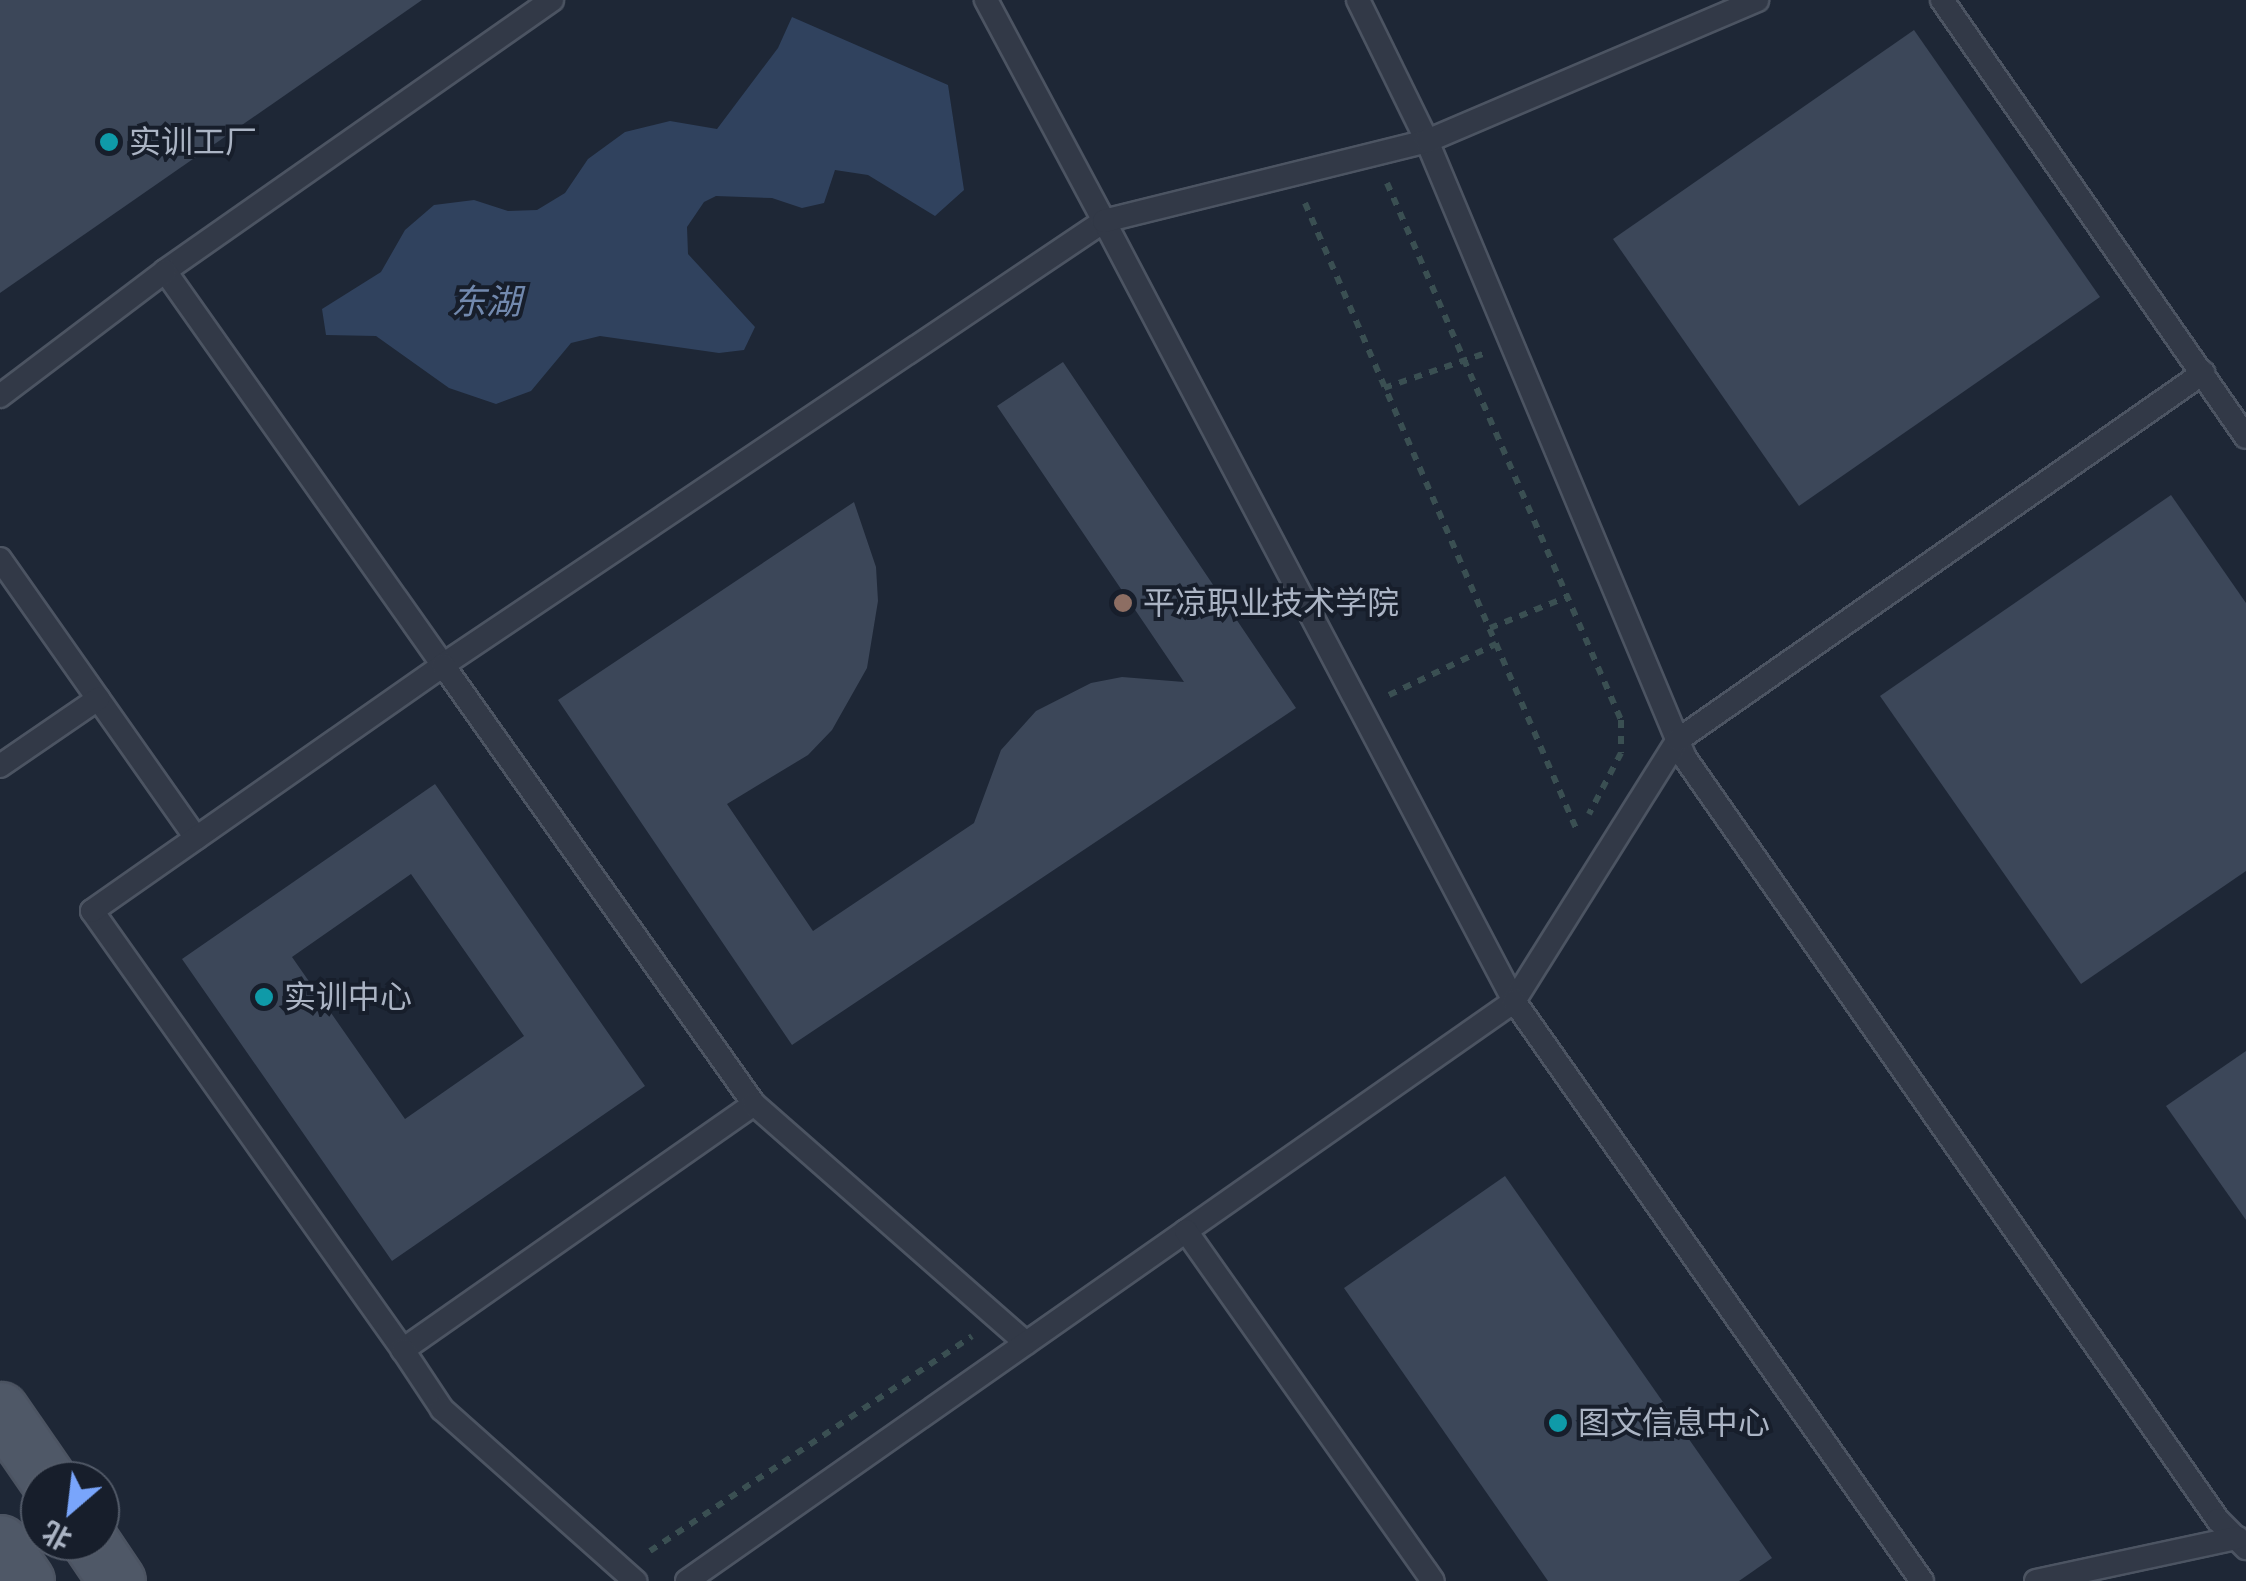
<!DOCTYPE html>
<html>
<head>
<meta charset="utf-8">
<style>
	body { margin:0 }
	#map { position:relative; width:2246px; height:1581px; overflow:hidden; background:#1e2736; font-family:"Space Grotesk","Noto Sans SC",sans-serif }
	div>[style] { position:absolute }
	.water>* { inset:0; background:#30425e }
	.building>* { inset:0; background:#3c4759 }
	.path>* { height:6px; margin-top:-3px; transform-origin:0; background:repeating-linear-gradient(90deg,#3a4f52 0 8px,transparent 0 16px) }
	.roads { filter:drop-shadow(2px 0 #4c5462) drop-shadow(-2px 0 #4c5462) drop-shadow(0 2px #4c5462) drop-shadow(0 -2px #4c5462) }
	.lane>* { height:22px; margin:-11px; padding:0 11px; transform-origin:11px; border-radius:11px; background:#323947 }
	.primary>* { height:55px; margin:-27.5px; padding:0 27.5px; transform-origin:27.5px; border-radius:27.5px; background:#4f5867 }
	.dots>* { width:28px; height:28px; translate:-50% -50%; box-sizing:border-box; border:5px solid #171e2b; border-radius:50% }
	span { translate:-50% -50%; white-space:nowrap; text-align:center; line-height:1.15; -webkit-text-stroke:8px #171e2b; paint-order:stroke }
	.poi-label { font-size:32px; color:#abb4c4 }
	.left { translate:0 -50%; text-align:left }
	.water-label { font-size:35px; color:#7289ae; font-style:italic }
	.north { position:absolute; left:20px; top:1461px; width:100px; height:100px; box-sizing:border-box; background:#171e2b; border:2px solid #525a68; border-radius:50%; rotate:208deg; font-size:28px; font-weight:700; line-height:40px; text-align:center; color:#abb4c4 }
	.north::after { content:''; display:block; margin:auto; width:35px; height:45px; background:#79a5fb; clip-path:polygon(50% 0,100% 100%,50% 72%,0 100%) }
</style>
</head>
<body>
<div id="map">
	<div class="water">
		<div style="clip-path:polygon(792px 17px,948px 85px,964px 190px,935px 216px,868px 175px,835px 170px,824px 203px,802px 208px,772px 198px,716px 196px,704px 202px,687px 227px,688px 254px,755px 327px,744px 350px,719px 353px,600px 336px,571px 343px,531px 391px,496px 404px,449px 388px,376px 336px,326px 335px,322px 309px,381px 272px,405px 230px,434px 205px,474px 200px,508px 211px,537px 210px,565px 193px,588px 159px,625px 132px,670px 121px,717px 129px,778px 48px)"></div>
	</div>
	<div class="building">
		<div style="clip-path:polygon(0 0,422px 0,0 293px)"></div>
		<div style="clip-path:polygon(1914px 30px,2100px 297px,1799px 506px,1613px 239px)"></div>
		<div style="clip-path:polygon(1063px 362px,1296px 708px,792px 1045px,558px 700px,854px 502px,876px 567px,878px 601px,867px 668px,832px 730px,808px 755px,727px 804px,813px 931px,974px 823px,1001px 750px,1036px 711px,1091px 683px,1122px 677px,1184px 682px,997px 406px)"></div>
		<div style="clip-path:polygon(2171px 495px,2246px 603px,2246px 871px,2081px 984px,1880px 696px)"></div>
		<div style="clip-path:polygon(evenodd,435px 784px,645px 1086px,392px 1261px,182px 959px,435px 784px,411px 874px,524px 1036px,405px 1119px,292px 957px,411px 874px)"></div>
		<div style="clip-path:polygon(2246px 1051px,2246px 1220px,2166px 1106px)"></div>
		<div style="clip-path:polygon(1505px 1176px,1772px 1558px,1739px 1581px,1548px 1581px,1344px 1288px)"></div>
	</div>
	<div class="path">
		<div style="left:1387px;top:183px;width:586px;rotate:66.45deg"></div>
		<div style="left:1621px;top:720px;width:33px;rotate:90deg"></div>
		<div style="left:1621px;top:753px;width:69px;rotate:117.7deg"></div>
		<div style="left:1305px;top:203px;width:687px;rotate:66.57deg"></div>
		<div style="left:1384px;top:388px;width:105px;rotate:-19deg"></div>
		<div style="left:1490px;top:628px;width:83px;rotate:-21.9deg"></div>
		<div style="left:1389px;top:695px;width:119px;rotate:-25.5deg"></div>
		<div style="left:650px;top:1551px;width:387px;rotate:-33.7deg"></div>
	</div>
	<div class="roads">
		<div class="lane">
			<div style="left:552px;top:0;width:472px;rotate:145deg"></div>
			<div style="left:165px;top:271px;width:482px;rotate:54.8deg"></div>
			<div style="left:443px;top:665px;width:796px;rotate:-33.89deg"></div>
			<div style="left:1104px;top:221px;width:251px;rotate:-118.1deg"></div>
			<div style="left:1358px;top:0;width:157px;rotate:63.9deg"></div>
			<div style="left:1427px;top:141px;width:669px;rotate:67.31deg"></div>
			<div style="left:1685px;top:758px;width:930px;rotate:55.03deg"></div>
			<div style="left:2218px;top:1520px;width:40px;rotate:45deg"></div>
			<div style="left:1942px;top:0;width:532px;rotate:55.18deg"></div>
			<div style="left:0;top:396px;width:207px;rotate:-37.1deg"></div>
			<div style="left:0;top:559px;width:341px;rotate:54.9deg"></div>
			<div style="left:0;top:766px;width:119px;rotate:-34.4deg"></div>
			<div style="left:1514px;top:1001px;width:881px;rotate:-117.73deg"></div>
			<div style="left:1104px;top:221px;width:333px;rotate:-13.9deg"></div>
			<div style="left:1427px;top:141px;width:359px;rotate:-23.1deg"></div>
			<div style="left:1514px;top:1001px;width:308px;rotate:-57.9deg"></div>
			<div style="left:1678px;top:740px;width:641px;rotate:-34.96deg"></div>
			<div style="left:754px;top:1104px;width:429px;rotate:145deg"></div>
			<div style="left:403px;top:1350px;width:538px;rotate:-125.31deg"></div>
			<div style="left:92px;top:911px;width:429px;rotate:-35deg"></div>
			<div style="left:443px;top:665px;width:538px;rotate:54.69deg"></div>
			<div style="left:754px;top:1104px;width:362px;rotate:41.3deg"></div>
			<div style="left:1186px;top:1231px;width:401px;rotate:-35deg"></div>
			<div style="left:1514px;top:1001px;width:709px;rotate:54.88deg"></div>
			<div style="left:403px;top:1350px;width:71px;rotate:56.5deg"></div>
			<div style="left:442px;top:1409px;width:259px;rotate:41.7deg"></div>
			<div style="left:687px;top:1581px;width:610px;rotate:-35.05deg"></div>
			<div style="left:1186px;top:1231px;width:428px;rotate:54.8deg"></div>
			<div style="left:2036px;top:1581px;width:206px;rotate:-12.1deg"></div>
		</div>
		<div class="primary">
			<div style="left:0;top:1410px;width:86px;rotate:55.4deg"></div>
			<div style="left:90px;top:1541px;width:48px;rotate:56deg"></div>
			<div style="left:0;top:1543px;width:46px;rotate:55.6deg"></div>
		</div>
	</div>
	<div class="dots">
		<div style="left:109px;top:142px;background:#0f9aa8"></div>
		<div style="left:1123px;top:603px;background:#8d6e63"></div>
		<div style="left:264px;top:997px;background:#0f9aa8"></div>
		<div style="left:1558px;top:1423px;background:#0f9aa8"></div>
	</div>
	<div class="poi-label">
		<span class="left" style="left:129px;top:142px">实训工厂</span>
		<span class="left" style="left:1143px;top:603px">平凉职业技术学院</span>
		<span class="left" style="left:284px;top:997px">实训中心</span>
		<span class="left" style="left:1578px;top:1423px">图文信息中心</span>
	</div>
	<div class="water-label">
		<span style="left:486px;top:302px">东湖</span>
	</div>
	<div class="north">北</div>
</div>
</body>
</html>
